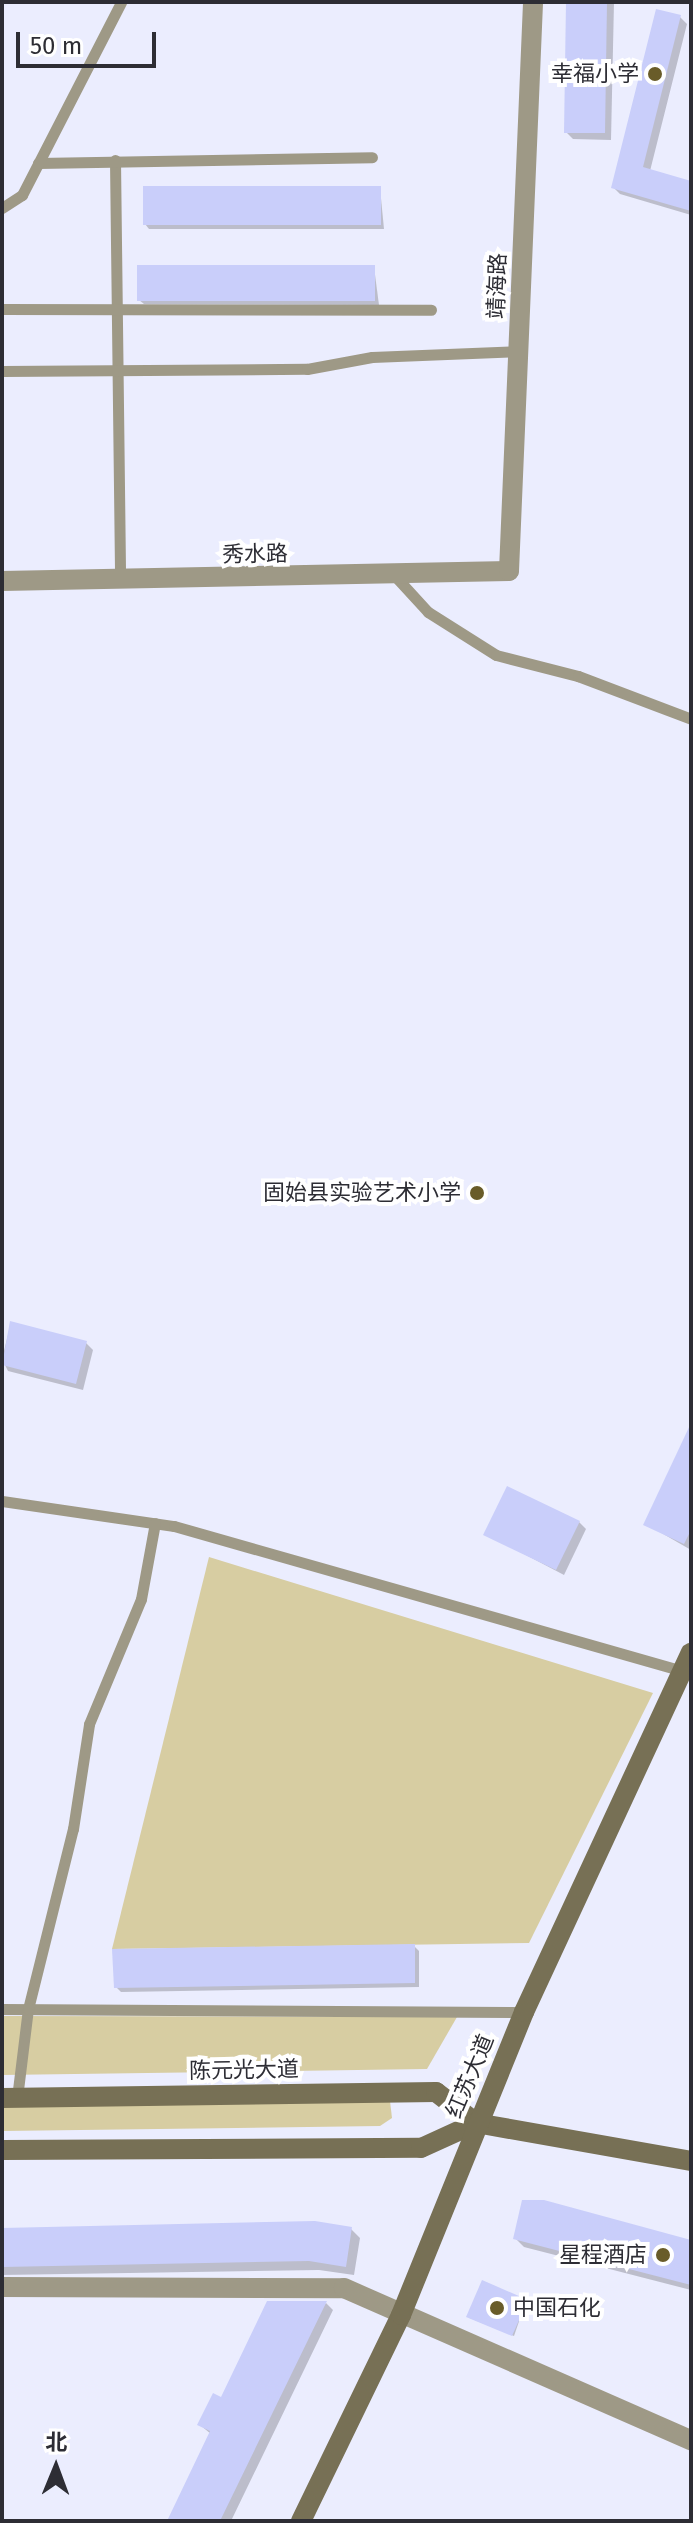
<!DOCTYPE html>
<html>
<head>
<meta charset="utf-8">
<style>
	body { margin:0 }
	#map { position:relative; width:693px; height:2523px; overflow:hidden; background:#ebedfe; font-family:"Fira Sans","Noto Sans SC",sans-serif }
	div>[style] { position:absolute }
	.green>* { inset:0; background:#d7cda2 }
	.shadow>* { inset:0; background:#0003 }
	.building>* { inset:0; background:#c9cefa }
	.service>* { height:11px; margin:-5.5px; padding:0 5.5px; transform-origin:5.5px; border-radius:5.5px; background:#9e9986 }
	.minor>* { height:20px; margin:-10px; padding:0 10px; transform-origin:10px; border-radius:10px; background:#9e9986 }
	.secondary>* { height:20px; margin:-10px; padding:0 10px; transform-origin:10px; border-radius:10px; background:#777055 }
	.dots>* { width:22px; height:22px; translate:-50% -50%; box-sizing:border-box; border:4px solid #fff; border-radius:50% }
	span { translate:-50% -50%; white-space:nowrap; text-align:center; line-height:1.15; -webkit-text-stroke:8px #fff; paint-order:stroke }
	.poi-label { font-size:22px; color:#2d2d34 }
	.right { translate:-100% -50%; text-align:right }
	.left { translate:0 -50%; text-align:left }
	.street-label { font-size:22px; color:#2d2d34 }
	.frame { position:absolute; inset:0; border:4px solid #2d2d34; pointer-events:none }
	.north { position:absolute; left:16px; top:2427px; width:80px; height:80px; -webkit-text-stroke:6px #fff; paint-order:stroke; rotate:1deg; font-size:22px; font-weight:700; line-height:32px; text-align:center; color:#2d2d34 }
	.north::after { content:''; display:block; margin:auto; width:28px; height:36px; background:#2d2d34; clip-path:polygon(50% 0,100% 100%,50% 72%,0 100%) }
	.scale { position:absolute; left:16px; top:32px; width:140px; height:36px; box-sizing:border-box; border:4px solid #2d2d34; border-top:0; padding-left:10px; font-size:24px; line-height:28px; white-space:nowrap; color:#2d2d34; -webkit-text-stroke:6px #fff; paint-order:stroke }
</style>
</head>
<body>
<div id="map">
	<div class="green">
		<div style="clip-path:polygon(209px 1557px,653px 1693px,529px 1943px,112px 1949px)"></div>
		<div style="clip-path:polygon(2px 2016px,457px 2017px,427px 2069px,2px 2075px)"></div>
		<div style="clip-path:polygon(390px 2101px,392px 2118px,380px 2126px,2px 2131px,2px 2103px)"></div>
	</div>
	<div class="shadow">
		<div style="clip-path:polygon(568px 2px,614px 2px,611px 140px,573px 139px,566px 132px)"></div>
		<div style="clip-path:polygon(680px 17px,687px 24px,650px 171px,691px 183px,691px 215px,620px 194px,613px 187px)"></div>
		<div style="clip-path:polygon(380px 188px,384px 229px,149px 229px,145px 224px)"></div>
		<div style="clip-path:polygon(374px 267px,379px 305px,144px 304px,139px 300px)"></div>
		<div style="clip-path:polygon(11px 1323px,86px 1343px,93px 1350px,83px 1390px,8px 1371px,2px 1359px)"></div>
		<div style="clip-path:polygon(691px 1428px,691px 1550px,646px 1524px)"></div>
		<div style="clip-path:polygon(579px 1522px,586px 1529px,564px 1575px,486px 1534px)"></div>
		<div style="clip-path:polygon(414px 1946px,419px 1951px,419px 1987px,121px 1992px,116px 1987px)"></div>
		<div style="clip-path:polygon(351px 2229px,360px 2238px,354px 2275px,319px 2270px,2px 2275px,2px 2230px)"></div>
		<div style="clip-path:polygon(515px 2238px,691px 2241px,691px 2290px,524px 2247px)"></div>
		<div style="clip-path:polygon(526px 2301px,514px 2336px,470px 2318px)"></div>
		<div style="clip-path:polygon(326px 2303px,333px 2310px,231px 2521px,169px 2521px,211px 2434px,200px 2425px)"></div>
	</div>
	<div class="building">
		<div style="clip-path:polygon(566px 2px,607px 2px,605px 133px,564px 133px)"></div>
		<div style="clip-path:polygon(656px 9px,681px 15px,643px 167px,691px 181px,691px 211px,611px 188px)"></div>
		<div style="clip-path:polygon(143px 186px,381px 186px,381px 225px,143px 225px)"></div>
		<div style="clip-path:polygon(137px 265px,375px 265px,375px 301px,137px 301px)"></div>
		<div style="clip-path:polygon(10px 1321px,87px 1341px,76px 1384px,2px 1365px)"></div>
		<div style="clip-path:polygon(691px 1423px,691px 1530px,684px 1544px,643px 1525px)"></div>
		<div style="clip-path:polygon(507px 1486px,580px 1521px,556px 1570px,483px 1535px)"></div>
		<div style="clip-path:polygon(415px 1944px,415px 1983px,114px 1988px,112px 1949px)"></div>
		<div style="clip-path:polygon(522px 2200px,544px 2200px,691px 2240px,691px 2285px,513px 2239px)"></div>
		<div style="clip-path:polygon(315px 2221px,352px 2227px,346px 2267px,309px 2261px,2px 2267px,2px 2228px)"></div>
		<div style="clip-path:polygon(482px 2280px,528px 2300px,512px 2336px,466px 2317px)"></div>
		<div style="clip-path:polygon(267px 2301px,327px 2301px,220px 2521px,167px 2521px,210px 2431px,197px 2425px,213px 2393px,221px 2397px)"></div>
	</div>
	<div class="service">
		<div style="left:115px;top:160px;width:420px;rotate:89.3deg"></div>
		<div style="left:38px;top:163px;width:334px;rotate:-1deg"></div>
		<div style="left:2px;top:208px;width:24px;rotate:-33deg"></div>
		<div style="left:22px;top:195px;width:217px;rotate:-62.8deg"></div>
		<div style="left:2px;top:309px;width:429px;rotate:0.1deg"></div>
		<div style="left:2px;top:371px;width:305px;rotate:-0.4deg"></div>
		<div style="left:307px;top:369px;width:66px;rotate:-10.5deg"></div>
		<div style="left:372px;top:357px;width:147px;rotate:-2.3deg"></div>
		<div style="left:395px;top:576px;width:49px;rotate:47.5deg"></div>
		<div style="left:428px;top:612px;width:80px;rotate:32.3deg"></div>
		<div style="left:496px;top:655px;width:85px;rotate:14.4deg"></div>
		<div style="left:578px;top:676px;width:121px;rotate:20.8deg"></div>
		<div style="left:2px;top:1501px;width:174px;rotate:8.3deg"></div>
		<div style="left:174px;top:1526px;width:529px;rotate:15.9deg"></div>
		<div style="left:2px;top:2009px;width:522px;rotate:0.33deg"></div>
		<div style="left:17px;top:2098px;width:90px;rotate:-83deg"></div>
		<div style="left:28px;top:2009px;width:186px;rotate:-76deg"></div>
		<div style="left:73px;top:1829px;width:106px;rotate:-81.3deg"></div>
		<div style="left:89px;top:1724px;width:135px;rotate:-67.4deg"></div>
		<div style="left:141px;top:1599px;width:77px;rotate:-79.6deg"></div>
	</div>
	<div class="minor">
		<div style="left:2px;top:581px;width:507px;rotate:-1.13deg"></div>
		<div style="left:509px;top:571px;width:570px;rotate:-87.58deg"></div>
		<div style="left:2px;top:2287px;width:342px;rotate:0.2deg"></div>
		<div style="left:344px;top:2288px;width:379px;rotate:23.7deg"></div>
	</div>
	<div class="secondary">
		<div style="left:2px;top:2098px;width:434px;rotate:-0.8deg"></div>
		<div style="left:436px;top:2092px;width:51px;rotate:37.8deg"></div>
		<div style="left:476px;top:2123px;width:218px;rotate:10deg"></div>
		<div style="left:2px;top:2150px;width:419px;rotate:-0.3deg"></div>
		<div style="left:421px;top:2148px;width:60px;rotate:-24.4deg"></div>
		<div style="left:301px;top:2521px;width:229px;rotate:-64.1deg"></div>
		<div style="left:401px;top:2315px;width:327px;rotate:-67.9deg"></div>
		<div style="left:524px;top:2012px;width:396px;rotate:-65.1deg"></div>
	</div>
	<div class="dots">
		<div style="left:655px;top:74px;background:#695c29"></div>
		<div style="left:477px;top:1193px;background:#695c29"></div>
		<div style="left:663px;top:2255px;background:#695c29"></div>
		<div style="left:497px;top:2308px;background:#695c29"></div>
	</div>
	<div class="poi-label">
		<span class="right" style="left:639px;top:74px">幸福小学</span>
		<span class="right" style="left:461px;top:1193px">固始县实验艺术小学</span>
		<span class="right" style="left:647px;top:2255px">星程酒店</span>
		<span class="left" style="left:513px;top:2308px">中国石化</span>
	</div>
	<div class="street-label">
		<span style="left:497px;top:286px;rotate:-88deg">靖海路</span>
		<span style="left:255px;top:554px;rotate:-1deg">秀水路</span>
		<span style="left:244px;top:2070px;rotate:-1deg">陈元光大道</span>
		<span style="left:470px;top:2076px;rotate:-67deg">红苏大道</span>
	</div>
	<div class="frame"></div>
	<div class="north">北</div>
	<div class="scale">50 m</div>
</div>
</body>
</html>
